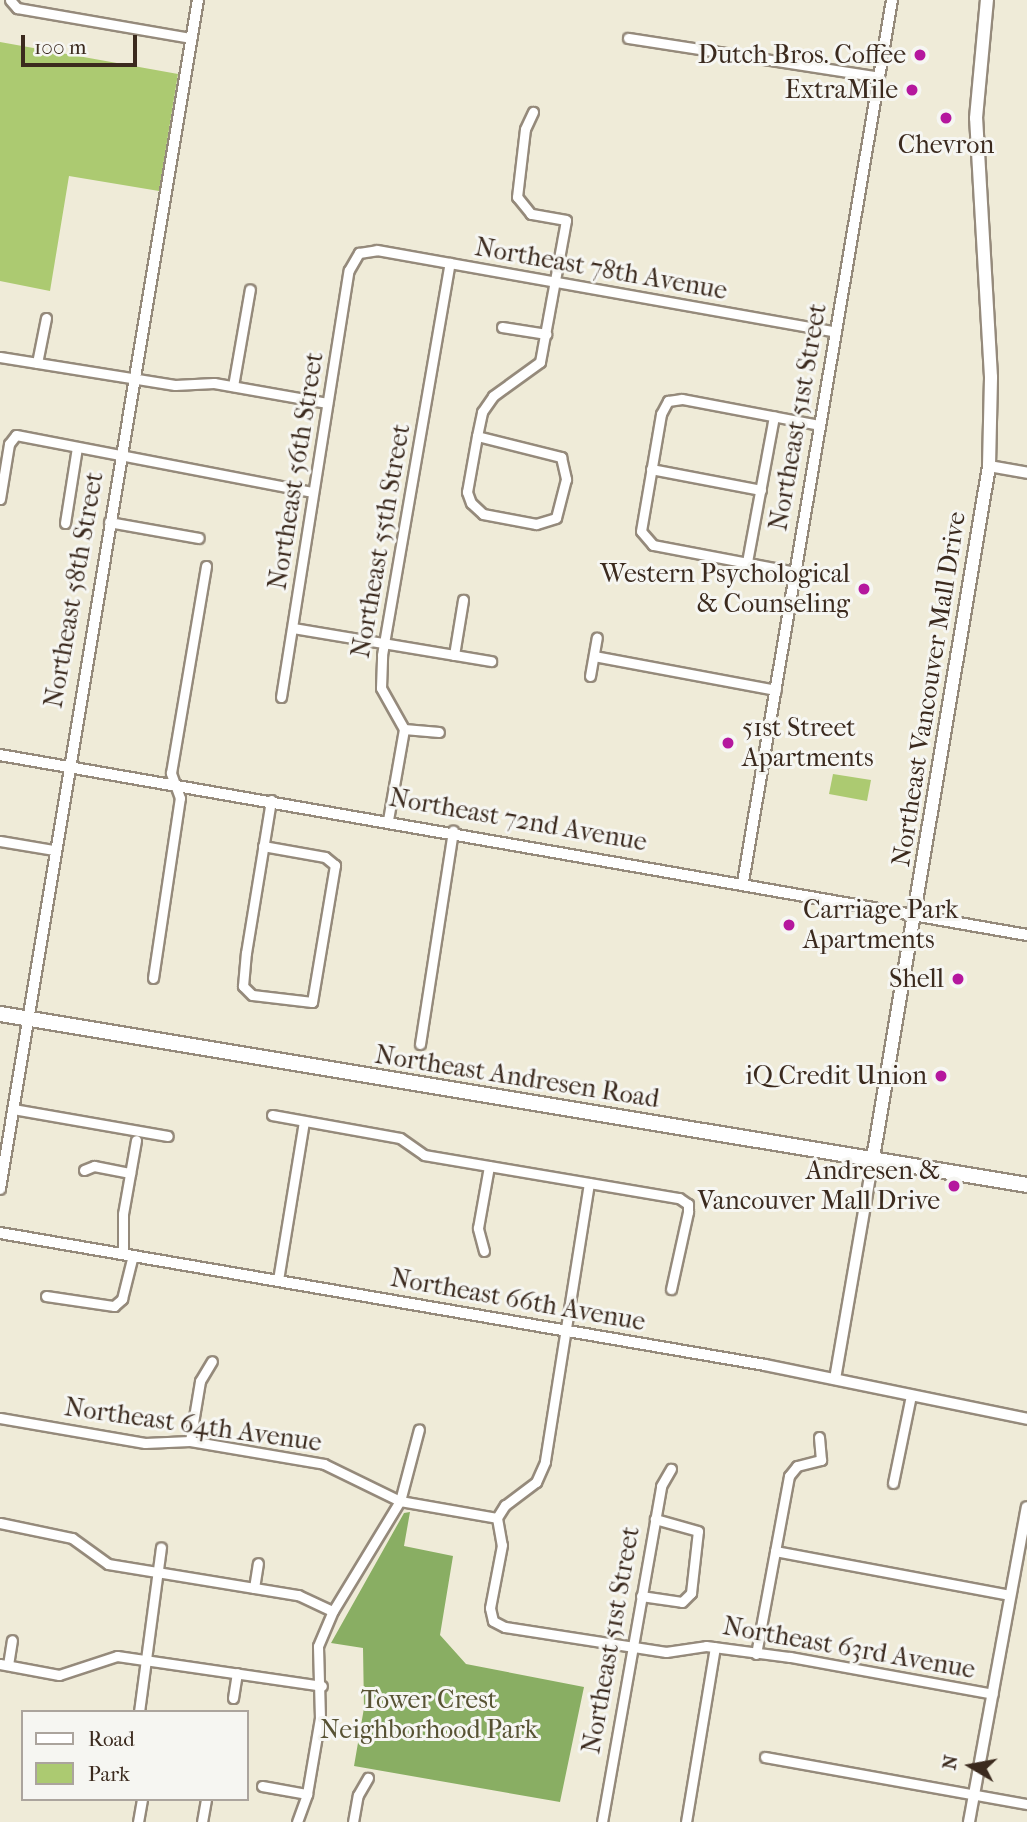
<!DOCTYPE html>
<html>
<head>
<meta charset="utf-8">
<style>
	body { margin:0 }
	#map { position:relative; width:1027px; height:1822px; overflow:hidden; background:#efebd8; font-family:"IM FELL French Canon",serif }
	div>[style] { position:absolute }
	.green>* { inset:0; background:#acca71 }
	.forest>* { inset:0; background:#89ae63 }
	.roads { filter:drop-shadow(2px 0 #958a7b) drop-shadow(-2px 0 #958a7b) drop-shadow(0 2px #958a7b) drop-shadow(0 -2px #958a7b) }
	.minor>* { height:9px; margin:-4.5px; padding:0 4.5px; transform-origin:4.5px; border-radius:4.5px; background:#fff }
	.tertiary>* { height:10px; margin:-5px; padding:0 5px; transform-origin:5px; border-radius:5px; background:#fff }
	.secondary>* { height:12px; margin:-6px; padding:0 6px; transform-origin:6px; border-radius:6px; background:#fff }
	.primary>* { height:14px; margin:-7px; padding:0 7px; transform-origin:7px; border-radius:7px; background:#fff }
	.dots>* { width:19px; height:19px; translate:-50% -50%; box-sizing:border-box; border:4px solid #f6f6f2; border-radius:50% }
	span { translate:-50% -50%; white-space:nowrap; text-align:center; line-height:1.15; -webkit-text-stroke:6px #f6f6f2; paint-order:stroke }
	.poi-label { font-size:26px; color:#3b2a1e }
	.right { translate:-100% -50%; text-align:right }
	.left { translate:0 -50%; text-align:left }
	.street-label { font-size:26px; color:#3b2a1e }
	.park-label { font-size:26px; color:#575233 }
	.legend { position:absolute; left:21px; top:1710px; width:228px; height:91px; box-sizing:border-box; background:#f6f6f2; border:2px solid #aba49d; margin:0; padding:9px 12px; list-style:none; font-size:21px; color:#3b2a1e }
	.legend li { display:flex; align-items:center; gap:14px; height:35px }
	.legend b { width:35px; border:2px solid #aba49d }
	.north { position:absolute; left:936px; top:1731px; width:70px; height:70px; -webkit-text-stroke:5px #f6f6f2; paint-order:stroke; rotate:280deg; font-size:19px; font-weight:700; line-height:28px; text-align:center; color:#3b2a1e }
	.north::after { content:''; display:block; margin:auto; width:24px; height:32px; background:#3b2a1e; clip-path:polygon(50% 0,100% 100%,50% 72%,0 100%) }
	.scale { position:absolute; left:21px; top:35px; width:116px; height:32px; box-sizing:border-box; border:4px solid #3b2a1e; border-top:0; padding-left:9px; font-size:21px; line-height:24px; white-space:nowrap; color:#3b2a1e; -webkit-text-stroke:5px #f6f6f2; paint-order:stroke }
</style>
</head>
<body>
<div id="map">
	<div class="green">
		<div style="clip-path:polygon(0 42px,178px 74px,159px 191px,69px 176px,50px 291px,0 281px)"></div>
		<div style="clip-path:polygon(833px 774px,871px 780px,867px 801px,829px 794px)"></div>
	</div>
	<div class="forest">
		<div style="clip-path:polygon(410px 1512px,404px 1546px,453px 1556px,440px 1635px,466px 1664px,584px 1687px,560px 1802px,354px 1766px,364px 1708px,363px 1648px,331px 1643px,404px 1513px)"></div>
	</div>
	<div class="roads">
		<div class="minor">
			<div style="left:10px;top:0;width:11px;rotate:49deg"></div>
			<div style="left:17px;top:8px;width:177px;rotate:9.8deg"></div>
			<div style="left:628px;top:38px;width:254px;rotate:8.8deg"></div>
			<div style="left:502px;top:327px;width:45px;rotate:9deg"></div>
			<div style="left:0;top:357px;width:177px;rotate:9.1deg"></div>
			<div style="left:175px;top:385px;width:39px;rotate:-3deg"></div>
			<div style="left:214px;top:383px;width:115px;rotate:10deg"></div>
			<div style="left:37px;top:363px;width:46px;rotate:-78.7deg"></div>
			<div style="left:233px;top:386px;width:98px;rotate:-80.1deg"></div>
			<div style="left:477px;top:436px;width:87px;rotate:14deg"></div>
			<div style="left:561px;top:457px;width:23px;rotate:77deg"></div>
			<div style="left:566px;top:479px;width:40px;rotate:104.4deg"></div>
			<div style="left:556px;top:518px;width:21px;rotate:163deg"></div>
			<div style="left:536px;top:524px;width:54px;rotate:-169.3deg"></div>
			<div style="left:483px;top:514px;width:16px;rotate:-137deg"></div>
			<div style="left:471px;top:503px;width:12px;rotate:-110deg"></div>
			<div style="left:467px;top:492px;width:57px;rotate:-79.9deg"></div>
			<div style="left:477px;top:436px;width:25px;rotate:-78deg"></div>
			<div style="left:482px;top:412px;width:19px;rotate:-55deg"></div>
			<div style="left:493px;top:396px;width:58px;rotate:-35.9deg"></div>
			<div style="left:540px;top:362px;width:144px;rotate:-79.6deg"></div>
			<div style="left:566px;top:220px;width:36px;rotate:-170deg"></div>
			<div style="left:531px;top:214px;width:22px;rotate:-129deg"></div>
			<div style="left:517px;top:197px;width:68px;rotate:-83.3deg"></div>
			<div style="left:525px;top:129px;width:19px;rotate:-65deg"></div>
			<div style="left:651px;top:469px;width:112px;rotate:10.8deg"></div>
			<div style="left:0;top:499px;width:56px;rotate:-80.7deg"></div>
			<div style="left:9px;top:444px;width:11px;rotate:-52deg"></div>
			<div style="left:16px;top:435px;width:301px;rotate:10.9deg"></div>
			<div style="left:109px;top:522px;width:91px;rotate:10.1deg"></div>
			<div style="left:65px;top:523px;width:77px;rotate:-81deg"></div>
			<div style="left:747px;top:562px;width:148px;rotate:-79.5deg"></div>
			<div style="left:795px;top:572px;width:145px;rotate:-169.2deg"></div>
			<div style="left:653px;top:545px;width:18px;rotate:-131deg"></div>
			<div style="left:641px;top:531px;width:119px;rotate:-80.3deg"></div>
			<div style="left:661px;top:414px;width:15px;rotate:-62deg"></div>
			<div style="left:668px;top:401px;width:14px;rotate:-8deg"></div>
			<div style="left:682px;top:399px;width:140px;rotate:10.7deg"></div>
			<div style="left:293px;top:628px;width:201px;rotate:9.5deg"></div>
			<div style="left:454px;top:655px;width:56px;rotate:-80.7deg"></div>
			<div style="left:594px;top:656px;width:185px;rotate:10.6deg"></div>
			<div style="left:590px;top:676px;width:39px;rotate:-80deg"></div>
			<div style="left:281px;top:697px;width:432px;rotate:-81deg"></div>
			<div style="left:349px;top:270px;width:20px;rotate:-60deg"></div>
			<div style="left:359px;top:253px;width:18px;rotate:-9deg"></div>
			<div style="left:377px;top:250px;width:466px;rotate:10.1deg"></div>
			<div style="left:404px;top:729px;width:35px;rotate:5deg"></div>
			<div style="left:388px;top:820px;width:92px;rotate:-80deg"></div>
			<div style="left:404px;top:729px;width:47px;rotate:-119.3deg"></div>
			<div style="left:381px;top:688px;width:33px;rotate:-88deg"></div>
			<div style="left:382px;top:655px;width:398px;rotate:-80.2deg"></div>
			<div style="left:0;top:841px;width:55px;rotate:9.5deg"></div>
			<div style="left:263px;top:846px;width:63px;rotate:10.1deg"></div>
			<div style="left:325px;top:857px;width:13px;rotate:39deg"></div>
			<div style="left:335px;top:865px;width:139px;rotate:99.5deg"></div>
			<div style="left:312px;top:1002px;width:60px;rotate:-173.3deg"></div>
			<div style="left:252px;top:995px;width:13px;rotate:-135deg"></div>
			<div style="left:243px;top:986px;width:33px;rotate:-85deg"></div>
			<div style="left:246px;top:953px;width:155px;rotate:-80.7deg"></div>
			<div style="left:153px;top:978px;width:182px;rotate:-81.5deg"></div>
			<div style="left:180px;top:798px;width:27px;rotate:-110deg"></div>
			<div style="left:171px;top:773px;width:210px;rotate:-80.4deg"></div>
			<div style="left:420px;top:1044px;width:216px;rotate:-81.2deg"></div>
			<div style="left:13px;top:1109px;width:157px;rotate:9.9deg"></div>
			<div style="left:272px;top:1115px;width:130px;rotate:10.2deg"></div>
			<div style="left:400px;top:1138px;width:29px;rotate:35deg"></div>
			<div style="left:424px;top:1155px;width:259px;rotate:9.6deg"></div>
			<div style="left:679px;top:1198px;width:11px;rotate:34deg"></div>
			<div style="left:688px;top:1204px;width:8px;rotate:90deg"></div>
			<div style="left:688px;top:1212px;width:79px;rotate:102.4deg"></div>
			<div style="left:84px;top:1170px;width:11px;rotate:-22deg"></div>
			<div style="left:94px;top:1166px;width:37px;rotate:11deg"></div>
			<div style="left:589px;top:1183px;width:282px;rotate:99deg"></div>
			<div style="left:545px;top:1462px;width:22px;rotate:114deg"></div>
			<div style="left:536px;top:1482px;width:39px;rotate:143deg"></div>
			<div style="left:505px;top:1505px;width:15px;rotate:122deg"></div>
			<div style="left:497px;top:1518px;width:27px;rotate:80deg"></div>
			<div style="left:502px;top:1545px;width:64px;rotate:100.8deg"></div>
			<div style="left:490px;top:1608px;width:13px;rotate:77deg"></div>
			<div style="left:493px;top:1621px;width:13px;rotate:27deg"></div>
			<div style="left:505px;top:1627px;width:163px;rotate:8.8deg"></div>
			<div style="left:666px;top:1652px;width:40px;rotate:-8.5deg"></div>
			<div style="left:706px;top:1646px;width:85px;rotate:7.5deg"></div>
			<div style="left:790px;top:1657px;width:206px;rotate:10.3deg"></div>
			<div style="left:484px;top:1251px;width:24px;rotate:-105deg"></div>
			<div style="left:478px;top:1228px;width:63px;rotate:-79.9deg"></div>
			<div style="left:123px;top:1253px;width:39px;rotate:-90deg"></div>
			<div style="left:123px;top:1214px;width:75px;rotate:-80deg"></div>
			<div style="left:278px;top:1280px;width:161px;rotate:-80.7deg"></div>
			<div style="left:46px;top:1296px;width:69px;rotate:8.4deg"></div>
			<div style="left:114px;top:1306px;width:11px;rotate:-41deg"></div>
			<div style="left:122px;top:1299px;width:45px;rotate:-76deg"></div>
			<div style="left:0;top:1418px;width:147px;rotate:9.8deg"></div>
			<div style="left:145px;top:1443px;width:45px;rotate:-2.5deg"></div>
			<div style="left:190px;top:1441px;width:136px;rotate:9.7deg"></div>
			<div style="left:324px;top:1464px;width:85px;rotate:26deg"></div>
			<div style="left:400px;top:1501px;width:98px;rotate:9.9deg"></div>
			<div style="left:190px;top:1441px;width:61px;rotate:-80.5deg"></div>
			<div style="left:200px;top:1381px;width:23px;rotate:-59deg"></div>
			<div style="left:893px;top:1483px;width:90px;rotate:-78.4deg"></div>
			<div style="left:0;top:1523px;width:74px;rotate:11.8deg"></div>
			<div style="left:72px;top:1538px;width:44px;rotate:35.8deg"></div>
			<div style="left:108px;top:1564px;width:193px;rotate:9.3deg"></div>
			<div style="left:298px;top:1595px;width:38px;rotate:25deg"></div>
			<div style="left:775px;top:1551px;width:239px;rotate:10.6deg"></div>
			<div style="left:254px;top:1588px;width:25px;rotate:-81deg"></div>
			<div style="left:641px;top:1596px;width:41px;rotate:8.3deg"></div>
			<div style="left:682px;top:1602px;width:13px;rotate:-45deg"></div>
			<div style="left:691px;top:1593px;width:62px;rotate:-83.6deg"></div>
			<div style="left:698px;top:1531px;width:45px;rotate:-164.4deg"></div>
			<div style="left:756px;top:1654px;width:181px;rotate:-79.5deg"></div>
			<div style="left:789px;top:1476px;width:13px;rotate:-51deg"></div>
			<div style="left:797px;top:1466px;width:25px;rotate:-14deg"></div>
			<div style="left:821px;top:1460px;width:23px;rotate:-95deg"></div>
			<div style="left:0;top:1664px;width:60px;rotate:10.6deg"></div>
			<div style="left:59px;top:1675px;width:61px;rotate:-18.1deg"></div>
			<div style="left:117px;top:1656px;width:207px;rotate:8.3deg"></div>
			<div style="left:8px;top:1665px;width:25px;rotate:-81deg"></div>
			<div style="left:233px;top:1698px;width:25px;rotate:-81deg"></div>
			<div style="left:139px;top:1712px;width:166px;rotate:-82.4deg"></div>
			<div style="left:765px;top:1757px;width:266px;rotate:10.2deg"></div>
			<div style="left:262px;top:1786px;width:46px;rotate:10.1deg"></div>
			<div style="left:138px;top:1822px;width:23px;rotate:-80deg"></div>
			<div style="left:202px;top:1822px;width:23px;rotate:-80deg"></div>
			<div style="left:297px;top:1822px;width:30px;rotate:-70deg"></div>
			<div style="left:307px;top:1794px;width:77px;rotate:-80.3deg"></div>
			<div style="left:320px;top:1718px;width:72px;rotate:-91.6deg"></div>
			<div style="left:318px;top:1646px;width:38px;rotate:-67deg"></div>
			<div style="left:333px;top:1611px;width:129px;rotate:-58.7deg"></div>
			<div style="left:400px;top:1501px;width:74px;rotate:-75.2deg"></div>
			<div style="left:353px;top:1822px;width:27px;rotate:-80deg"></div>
			<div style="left:358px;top:1795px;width:20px;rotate:-60deg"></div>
			<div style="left:602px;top:1822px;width:341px;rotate:-80deg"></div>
			<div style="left:661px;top:1486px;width:20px;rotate:-60deg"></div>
			<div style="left:686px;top:1822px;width:177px;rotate:-80.6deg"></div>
		</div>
		<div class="tertiary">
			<div style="left:989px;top:466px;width:39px;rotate:10deg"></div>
			<div style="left:0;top:755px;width:1043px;rotate:9.94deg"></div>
			<div style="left:743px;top:882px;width:894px;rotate:-80.41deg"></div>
			<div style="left:0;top:1189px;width:1205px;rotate:-80.55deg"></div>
			<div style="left:0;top:1233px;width:776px;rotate:9.79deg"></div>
			<div style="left:765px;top:1365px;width:268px;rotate:11.6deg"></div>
			<div style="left:835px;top:1379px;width:224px;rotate:-80.2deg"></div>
			<div style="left:969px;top:1822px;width:320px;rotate:-79.6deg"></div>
		</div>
		<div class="secondary">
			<div style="left:873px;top:1158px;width:702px;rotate:-80.48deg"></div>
			<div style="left:989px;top:466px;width:89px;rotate:-88.7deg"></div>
			<div style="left:991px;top:377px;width:259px;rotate:-93.3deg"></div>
			<div style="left:976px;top:118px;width:119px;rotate:-84.7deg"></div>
		</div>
		<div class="primary">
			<div style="left:0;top:1014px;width:1041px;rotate:9.45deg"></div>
		</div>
	</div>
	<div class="dots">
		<div style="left:920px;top:55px;background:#b5179e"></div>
		<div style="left:912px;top:90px;background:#b5179e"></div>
		<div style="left:946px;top:118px;background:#b5179e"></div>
		<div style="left:864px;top:589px;background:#b5179e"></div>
		<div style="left:728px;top:743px;background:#b5179e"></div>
		<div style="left:789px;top:925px;background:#b5179e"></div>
		<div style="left:958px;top:979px;background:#b5179e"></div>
		<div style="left:941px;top:1076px;background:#b5179e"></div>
		<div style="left:954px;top:1186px;background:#b5179e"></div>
	</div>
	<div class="poi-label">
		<span class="right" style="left:906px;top:55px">Dutch Bros. Coffee</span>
		<span class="right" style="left:898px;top:90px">ExtraMile</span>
		<span style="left:946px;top:145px">Chevron</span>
		<span class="right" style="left:850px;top:589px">Western Psychological<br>&amp; Counseling</span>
		<span class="left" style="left:742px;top:743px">51st Street<br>Apartments</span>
		<span class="left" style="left:803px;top:925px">Carriage Park<br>Apartments</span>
		<span class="right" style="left:944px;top:979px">Shell</span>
		<span class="right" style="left:927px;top:1076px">iQ Credit Union</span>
		<span class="right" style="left:940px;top:1186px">Andresen &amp;<br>Vancouver Mall Drive</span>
	</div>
	<div class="street-label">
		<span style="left:601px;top:269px;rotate:10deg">Northeast 78th Avenue</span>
		<span style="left:798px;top:417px;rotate:-80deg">Northeast 51st Street</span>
		<span style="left:296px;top:471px;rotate:-81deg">Northeast 56th Street</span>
		<span style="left:381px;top:541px;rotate:-80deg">Northeast 55th Street</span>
		<span style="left:74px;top:590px;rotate:-80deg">Northeast 58th Street</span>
		<span style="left:929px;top:689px;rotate:-81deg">Northeast Vancouver Mall Drive</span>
		<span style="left:518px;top:820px;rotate:10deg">Northeast 72nd Avenue</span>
		<span style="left:517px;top:1077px;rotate:9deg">Northeast Andresen Road</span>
		<span style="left:518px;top:1300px;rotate:10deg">Northeast 66th Avenue</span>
		<span style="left:193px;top:1425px;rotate:8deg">Northeast 64th Avenue</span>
		<span style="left:611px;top:1640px;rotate:-80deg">Northeast 51st Street</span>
		<span style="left:849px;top:1648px;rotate:10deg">Northeast 63rd Avenue</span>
	</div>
	<div class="park-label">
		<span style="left:429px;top:1715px">Tower Crest<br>Neighborhood Park</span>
	</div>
	<ul class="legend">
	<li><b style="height:9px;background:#fff"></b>Road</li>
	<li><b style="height:19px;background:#acca71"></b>Park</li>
	</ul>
	<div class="north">N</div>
	<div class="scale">100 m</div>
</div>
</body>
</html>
